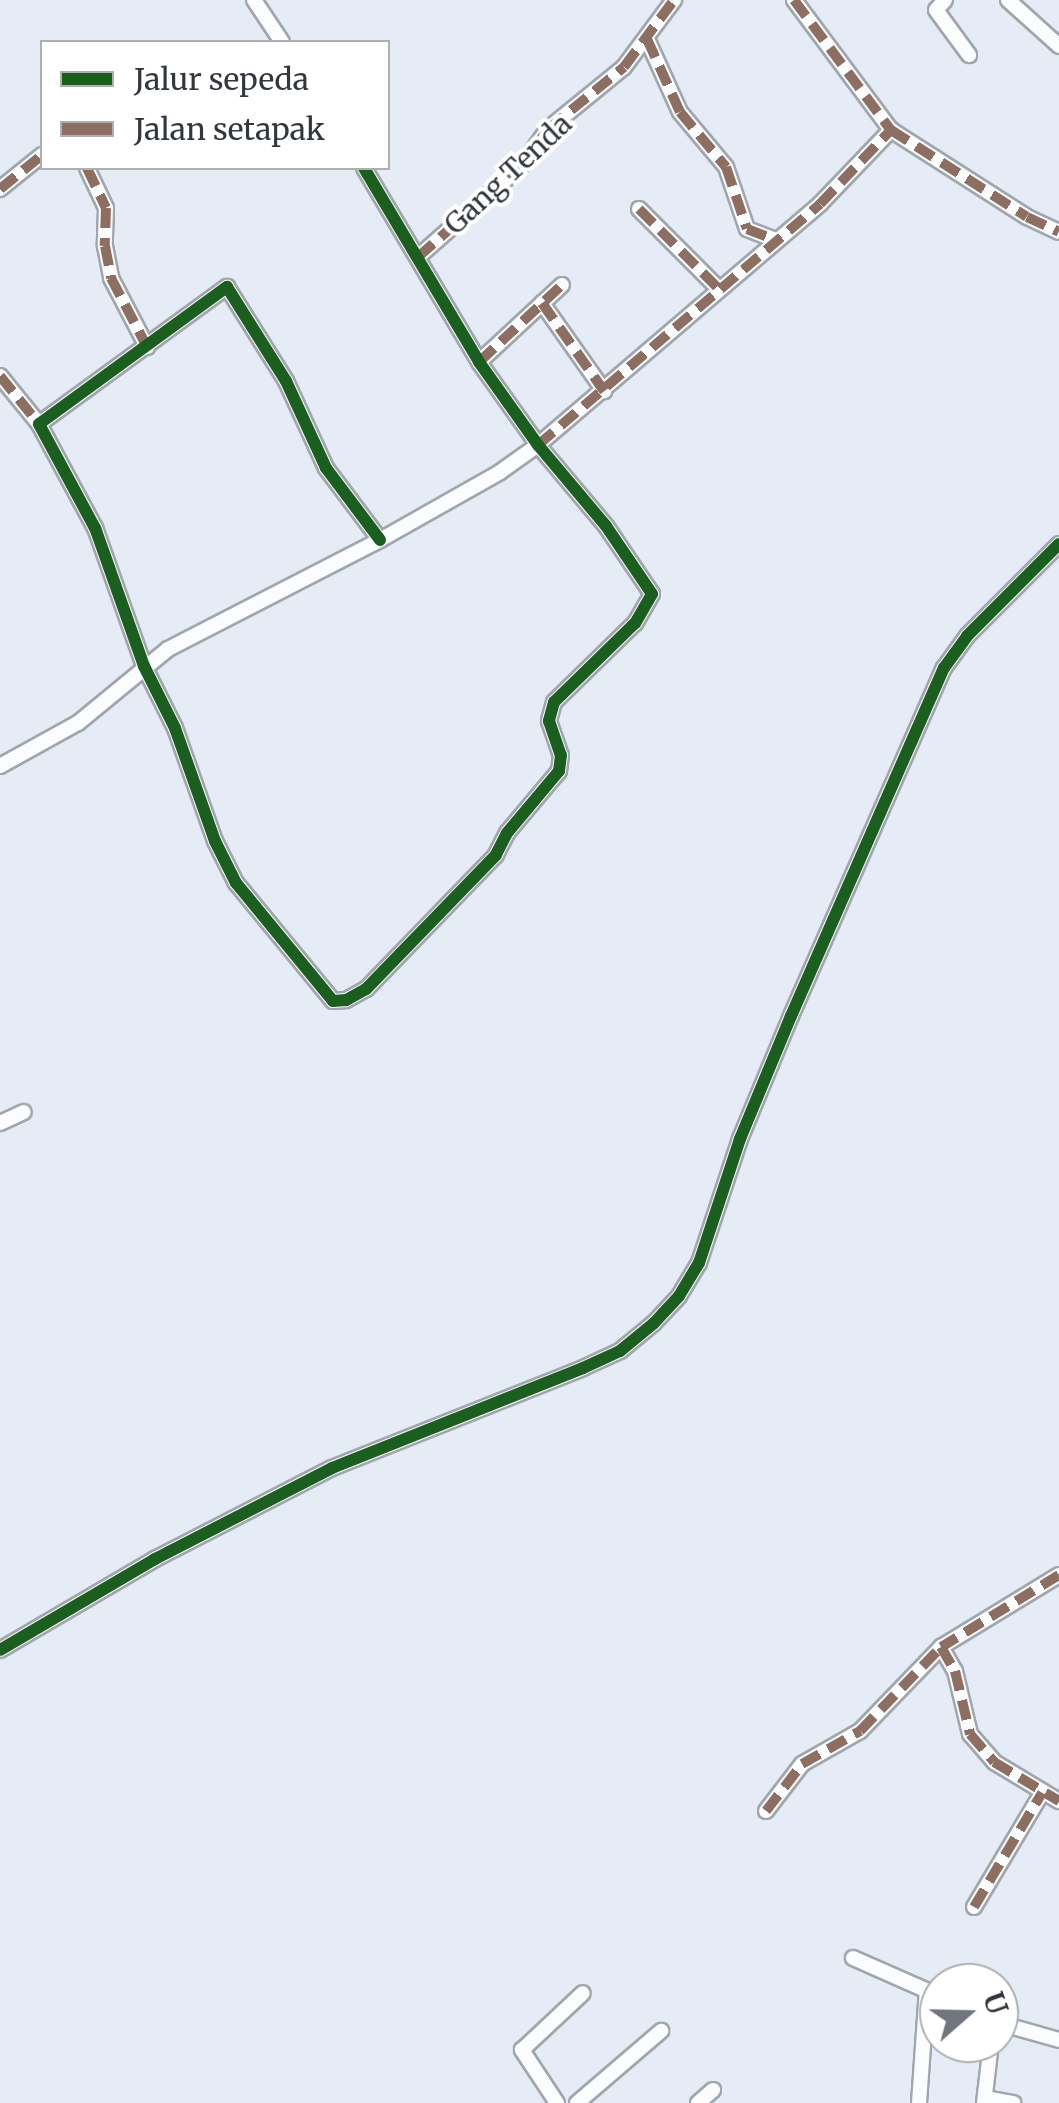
<!DOCTYPE html>
<html>
<head>
<meta charset="utf-8">
<style>
	body { margin:0 }
	#map { position:relative; width:1059px; height:2103px; overflow:hidden; background:#e6ecf6; font-family:Merriweather,serif }
	div>[style] { position:absolute }
	.roads { filter:drop-shadow(2px 0 #a1a6ad) drop-shadow(-2px 0 #a1a6ad) drop-shadow(0 2px #a1a6ad) drop-shadow(0 -2px #a1a6ad) }
	.minor>* { height:14px; margin:-7px; padding:0 7px; transform-origin:7px; border-radius:7px; background:#fbfcfe }
	.quiet>* { height:10px; margin-top:-5px; transform-origin:0; background:repeating-linear-gradient(90deg,#8d6e63 0 20px,transparent 0 30px) }
	.cycleway>* { height:12px; margin:-6px; padding:0 6px; transform-origin:6px; border-radius:6px; background:#1b5e20 }
	span { translate:-50% -50%; white-space:nowrap; text-align:center; line-height:1.15; -webkit-text-stroke:8px #fff; paint-order:stroke }
	.street-label { font-size:28px; color:#32373d }
	.legend { position:absolute; left:40px; top:40px; width:350px; height:130px; box-sizing:border-box; background:#fff; border:2px solid #adafb1; margin:0; padding:12px 18px; list-style:none; font-size:30px; color:#32373d }
	.legend li { display:flex; align-items:center; gap:20px; height:50px }
	.legend b { width:50px; border:2px solid #adafb1 }
	.north { position:absolute; left:919px; top:1963px; width:100px; height:100px; box-sizing:border-box; background:#fff; border:2px solid #adafb1; border-radius:50%; rotate:70deg; font-size:28px; font-weight:700; line-height:40px; text-align:center; color:#32373d }
	.north::after { content:''; display:block; margin:auto; width:35px; height:45px; background:#71767e; clip-path:polygon(50% 0,100% 100%,50% 72%,0 100%) }
</style>
</head>
<body>
<div id="map">
	<div class="roads">
		<div class="minor">
			<div style="left:254px;top:0;width:50px;rotate:56.3deg"></div>
			<div style="left:794px;top:0;width:162px;rotate:53.3deg"></div>
			<div style="left:945px;top:0;width:13px;rotate:132deg"></div>
			<div style="left:936px;top:10px;width:56px;rotate:53.7deg"></div>
			<div style="left:1008px;top:0;width:69px;rotate:42deg"></div>
			<div style="left:647px;top:39px;width:80px;rotate:65.7deg"></div>
			<div style="left:680px;top:112px;width:72px;rotate:50.1deg"></div>
			<div style="left:726px;top:167px;width:65px;rotate:71.3deg"></div>
			<div style="left:747px;top:229px;width:31px;rotate:21deg"></div>
			<div style="left:87px;top:168px;width:44px;rotate:64.6deg"></div>
			<div style="left:106px;top:208px;width:38px;rotate:92deg"></div>
			<div style="left:105px;top:246px;width:33px;rotate:79deg"></div>
			<div style="left:111px;top:278px;width:78px;rotate:62.4deg"></div>
			<div style="left:364px;top:168px;width:226px;rotate:59.3deg"></div>
			<div style="left:479px;top:362px;width:102px;rotate:54.6deg"></div>
			<div style="left:538px;top:445px;width:106px;rotate:50deg"></div>
			<div style="left:606px;top:526px;width:82px;rotate:55.9deg"></div>
			<div style="left:652px;top:594px;width:34px;rotate:120deg"></div>
			<div style="left:635px;top:623px;width:113px;rotate:135.7deg"></div>
			<div style="left:554px;top:702px;width:20px;rotate:105deg"></div>
			<div style="left:549px;top:721px;width:36px;rotate:71deg"></div>
			<div style="left:561px;top:755px;width:16px;rotate:97deg"></div>
			<div style="left:559px;top:771px;width:81px;rotate:130deg"></div>
			<div style="left:507px;top:833px;width:25px;rotate:117deg"></div>
			<div style="left:496px;top:855px;width:187px;rotate:134.1deg"></div>
			<div style="left:366px;top:989px;width:23px;rotate:151deg"></div>
			<div style="left:346px;top:1000px;width:13px;rotate:176deg"></div>
			<div style="left:333px;top:1001px;width:153px;rotate:-129.4deg"></div>
			<div style="left:236px;top:883px;width:47px;rotate:-116.6deg"></div>
			<div style="left:215px;top:841px;width:120px;rotate:-109.5deg"></div>
			<div style="left:175px;top:728px;width:69px;rotate:-116.6deg"></div>
			<div style="left:144px;top:666px;width:146px;rotate:-109.5deg"></div>
			<div style="left:95px;top:528px;width:118px;rotate:-118.3deg"></div>
			<div style="left:39px;top:424px;width:233px;rotate:-36.1deg"></div>
			<div style="left:227px;top:287px;width:111px;rotate:57.9deg"></div>
			<div style="left:286px;top:381px;width:96px;rotate:65.3deg"></div>
			<div style="left:326px;top:468px;width:90px;rotate:53.1deg"></div>
			<div style="left:0;top:189px;width:54px;rotate:-39deg"></div>
			<div style="left:639px;top:209px;width:112px;rotate:45deg"></div>
			<div style="left:418px;top:257px;width:139px;rotate:-41.5deg"></div>
			<div style="left:522px;top:165px;width:44px;rotate:-54.2deg"></div>
			<div style="left:548px;top:129px;width:98px;rotate:-39.2deg"></div>
			<div style="left:624px;top:67px;width:84px;rotate:-53.3deg"></div>
			<div style="left:542px;top:303px;width:108px;rotate:54.8deg"></div>
			<div style="left:479px;top:362px;width:113px;rotate:-42.9deg"></div>
			<div style="left:0;top:376px;width:62px;rotate:50.9deg"></div>
			<div style="left:0;top:766px;width:89px;rotate:-28.9deg"></div>
			<div style="left:78px;top:723px;width:117px;rotate:-39.4deg"></div>
			<div style="left:168px;top:649px;width:238px;rotate:-27.2deg"></div>
			<div style="left:380px;top:540px;width:138px;rotate:-29.5deg"></div>
			<div style="left:500px;top:472px;width:47px;rotate:-35.4deg"></div>
			<div style="left:538px;top:445px;width:371px;rotate:-40.5deg"></div>
			<div style="left:820px;top:204px;width:103px;rotate:-46.2deg"></div>
			<div style="left:891px;top:130px;width:161px;rotate:32.6deg"></div>
			<div style="left:1027px;top:217px;width:35px;rotate:25deg"></div>
			<div style="left:0;top:1123px;width:26px;rotate:-25deg"></div>
			<div style="left:1059px;top:1575px;width:138px;rotate:148.6deg"></div>
			<div style="left:941px;top:1647px;width:28px;rotate:60deg"></div>
			<div style="left:955px;top:1671px;width:65px;rotate:76.6deg"></div>
			<div style="left:970px;top:1734px;width:37px;rotate:49deg"></div>
			<div style="left:994px;top:1762px;width:76px;rotate:31deg"></div>
			<div style="left:0;top:1650px;width:180px;rotate:-30.4deg"></div>
			<div style="left:155px;top:1559px;width:199px;rotate:-27.2deg"></div>
			<div style="left:332px;top:1468px;width:270px;rotate:-21.7deg"></div>
			<div style="left:583px;top:1368px;width:41px;rotate:-24.7deg"></div>
			<div style="left:620px;top:1351px;width:44px;rotate:-39.5deg"></div>
			<div style="left:654px;top:1323px;width:37px;rotate:-47deg"></div>
			<div style="left:679px;top:1296px;width:39px;rotate:-59deg"></div>
			<div style="left:699px;top:1263px;width:131px;rotate:-71.7deg"></div>
			<div style="left:740px;top:1139px;width:133px;rotate:-67.5deg"></div>
			<div style="left:791px;top:1016px;width:380px;rotate:-66.3deg"></div>
			<div style="left:944px;top:668px;width:39px;rotate:-54deg"></div>
			<div style="left:967px;top:636px;width:130px;rotate:-45deg"></div>
			<div style="left:766px;top:1811px;width:59px;rotate:-52.5deg"></div>
			<div style="left:802px;top:1764px;width:67px;rotate:-29.6deg"></div>
			<div style="left:860px;top:1731px;width:117px;rotate:-46deg"></div>
			<div style="left:974px;top:1907px;width:133px;rotate:-59.2deg"></div>
			<div style="left:853px;top:1958px;width:94px;rotate:23.8deg"></div>
			<div style="left:999px;top:2023px;width:62px;rotate:15.8deg"></div>
			<div style="left:985px;top:2098px;width:29px;rotate:10deg"></div>
			<div style="left:557px;top:2103px;width:64px;rotate:-123.4deg"></div>
			<div style="left:522px;top:2050px;width:83px;rotate:-43.1deg"></div>
			<div style="left:577px;top:2103px;width:111px;rotate:-40.6deg"></div>
			<div style="left:698px;top:2103px;width:20px;rotate:-41deg"></div>
			<div style="left:919px;top:2103px;width:113px;rotate:-86deg"></div>
			<div style="left:984px;top:2103px;width:60px;rotate:-83.3deg"></div>
		</div>
	</div>
	<div class="quiet">
		<div style="left:794px;top:0;width:162px;rotate:53.3deg"></div>
		<div style="left:647px;top:39px;width:80px;rotate:65.7deg"></div>
		<div style="left:680px;top:112px;width:72px;rotate:50.1deg"></div>
		<div style="left:726px;top:167px;width:65px;rotate:71.3deg"></div>
		<div style="left:747px;top:229px;width:31px;rotate:21deg"></div>
		<div style="left:87px;top:168px;width:44px;rotate:64.6deg"></div>
		<div style="left:106px;top:208px;width:38px;rotate:92deg"></div>
		<div style="left:105px;top:246px;width:33px;rotate:79deg"></div>
		<div style="left:111px;top:278px;width:78px;rotate:62.4deg"></div>
		<div style="left:0;top:189px;width:54px;rotate:-39deg"></div>
		<div style="left:639px;top:209px;width:112px;rotate:45deg"></div>
		<div style="left:418px;top:257px;width:139px;rotate:-41.5deg"></div>
		<div style="left:522px;top:165px;width:44px;rotate:-54.2deg"></div>
		<div style="left:548px;top:129px;width:98px;rotate:-39.2deg"></div>
		<div style="left:624px;top:67px;width:84px;rotate:-53.3deg"></div>
		<div style="left:542px;top:303px;width:108px;rotate:54.8deg"></div>
		<div style="left:479px;top:362px;width:113px;rotate:-42.9deg"></div>
		<div style="left:0;top:376px;width:62px;rotate:50.9deg"></div>
		<div style="left:545px;top:452px;width:10px;rotate:-135deg"></div>
		<div style="left:538px;top:445px;width:371px;rotate:-40.5deg"></div>
		<div style="left:820px;top:204px;width:103px;rotate:-46.2deg"></div>
		<div style="left:891px;top:130px;width:161px;rotate:32.6deg"></div>
		<div style="left:1027px;top:217px;width:35px;rotate:25deg"></div>
		<div style="left:1059px;top:1575px;width:138px;rotate:148.6deg"></div>
		<div style="left:941px;top:1647px;width:28px;rotate:60deg"></div>
		<div style="left:955px;top:1671px;width:65px;rotate:76.6deg"></div>
		<div style="left:970px;top:1734px;width:37px;rotate:49deg"></div>
		<div style="left:994px;top:1762px;width:76px;rotate:31deg"></div>
		<div style="left:766px;top:1811px;width:59px;rotate:-52.5deg"></div>
		<div style="left:802px;top:1764px;width:67px;rotate:-29.6deg"></div>
		<div style="left:860px;top:1731px;width:117px;rotate:-46deg"></div>
		<div style="left:974px;top:1907px;width:133px;rotate:-59.2deg"></div>
	</div>
	<div class="cycleway">
		<div style="left:364px;top:168px;width:226px;rotate:59.3deg"></div>
		<div style="left:479px;top:362px;width:102px;rotate:54.6deg"></div>
		<div style="left:538px;top:445px;width:106px;rotate:50deg"></div>
		<div style="left:606px;top:526px;width:82px;rotate:55.9deg"></div>
		<div style="left:652px;top:594px;width:34px;rotate:120deg"></div>
		<div style="left:635px;top:623px;width:113px;rotate:135.7deg"></div>
		<div style="left:554px;top:702px;width:20px;rotate:105deg"></div>
		<div style="left:549px;top:721px;width:36px;rotate:71deg"></div>
		<div style="left:561px;top:755px;width:16px;rotate:97deg"></div>
		<div style="left:559px;top:771px;width:81px;rotate:130deg"></div>
		<div style="left:507px;top:833px;width:25px;rotate:117deg"></div>
		<div style="left:496px;top:855px;width:187px;rotate:134.1deg"></div>
		<div style="left:366px;top:989px;width:23px;rotate:151deg"></div>
		<div style="left:346px;top:1000px;width:13px;rotate:176deg"></div>
		<div style="left:333px;top:1001px;width:153px;rotate:-129.4deg"></div>
		<div style="left:236px;top:883px;width:47px;rotate:-116.6deg"></div>
		<div style="left:215px;top:841px;width:120px;rotate:-109.5deg"></div>
		<div style="left:175px;top:728px;width:69px;rotate:-116.6deg"></div>
		<div style="left:144px;top:666px;width:146px;rotate:-109.5deg"></div>
		<div style="left:95px;top:528px;width:118px;rotate:-118.3deg"></div>
		<div style="left:39px;top:424px;width:233px;rotate:-36.1deg"></div>
		<div style="left:227px;top:287px;width:111px;rotate:57.9deg"></div>
		<div style="left:286px;top:381px;width:96px;rotate:65.3deg"></div>
		<div style="left:326px;top:468px;width:90px;rotate:53.1deg"></div>
		<div style="left:0;top:1650px;width:180px;rotate:-30.4deg"></div>
		<div style="left:155px;top:1559px;width:199px;rotate:-27.2deg"></div>
		<div style="left:332px;top:1468px;width:270px;rotate:-21.7deg"></div>
		<div style="left:583px;top:1368px;width:41px;rotate:-24.7deg"></div>
		<div style="left:620px;top:1351px;width:44px;rotate:-39.5deg"></div>
		<div style="left:654px;top:1323px;width:37px;rotate:-47deg"></div>
		<div style="left:679px;top:1296px;width:39px;rotate:-59deg"></div>
		<div style="left:699px;top:1263px;width:131px;rotate:-71.7deg"></div>
		<div style="left:740px;top:1139px;width:133px;rotate:-67.5deg"></div>
		<div style="left:791px;top:1016px;width:380px;rotate:-66.3deg"></div>
		<div style="left:944px;top:668px;width:39px;rotate:-54deg"></div>
		<div style="left:967px;top:636px;width:130px;rotate:-45deg"></div>
	</div>
	<div class="street-label">
		<span style="left:508px;top:174px;rotate:-43deg">Gang Tenda</span>
	</div>
	<ul class="legend">
	<li><b style="height:12px;background:#1b5e20"></b>Jalur sepeda</li>
	<li><b style="height:12px;background:#8d6e63"></b>Jalan setapak</li>
	</ul>
	<div class="north">U</div>
</div>
</body>
</html>
